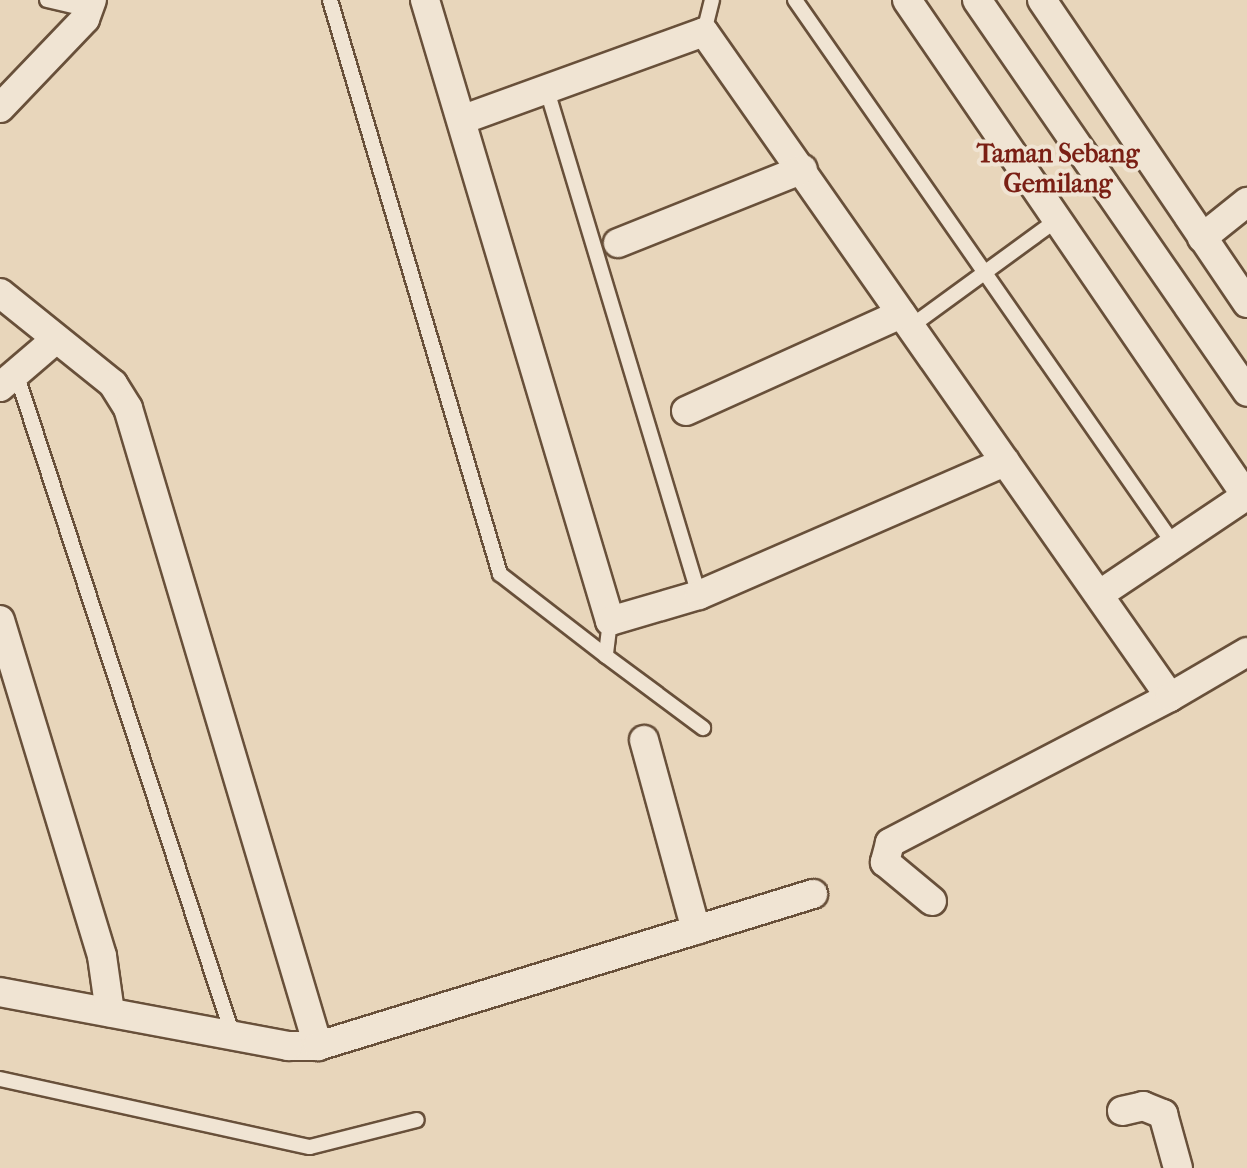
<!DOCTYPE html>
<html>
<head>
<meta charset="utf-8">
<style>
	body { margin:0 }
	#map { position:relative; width:1247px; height:1168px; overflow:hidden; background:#e8d6bb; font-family:"IM FELL French Canon",serif }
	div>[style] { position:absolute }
	.roads { filter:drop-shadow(2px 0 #68503a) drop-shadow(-2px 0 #68503a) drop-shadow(0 2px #68503a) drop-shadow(0 -2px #68503a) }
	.service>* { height:14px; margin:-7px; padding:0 7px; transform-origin:7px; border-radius:7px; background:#f0e4d3 }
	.minor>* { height:28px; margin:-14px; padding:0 14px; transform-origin:14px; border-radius:14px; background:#f0e4d3 }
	span { translate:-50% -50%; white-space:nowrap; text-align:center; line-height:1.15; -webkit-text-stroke:8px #f0e4d3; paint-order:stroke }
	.neighbourhood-label { font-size:26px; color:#7a1f14; font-weight:700 }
</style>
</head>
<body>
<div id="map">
	<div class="roads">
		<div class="service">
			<div style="left:47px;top:0;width:44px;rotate:13.1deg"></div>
			<div style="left:330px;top:0;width:599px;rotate:73.5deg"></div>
			<div style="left:500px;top:574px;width:134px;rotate:37.7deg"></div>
			<div style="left:795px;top:0;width:662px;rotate:55.16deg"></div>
			<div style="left:704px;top:32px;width:33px;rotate:-76deg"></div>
			<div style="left:546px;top:87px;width:531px;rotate:73.24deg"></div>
			<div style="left:910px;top:327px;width:182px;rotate:-36.1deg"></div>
			<div style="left:16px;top:373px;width:698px;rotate:71.88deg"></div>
			<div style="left:610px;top:621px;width:35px;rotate:97deg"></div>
			<div style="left:606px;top:656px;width:121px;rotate:36.6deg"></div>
			<div style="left:0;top:1079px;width:317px;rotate:12.4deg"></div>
			<div style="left:310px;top:1147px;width:110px;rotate:-14.2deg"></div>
		</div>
		<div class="minor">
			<div style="left:425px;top:0;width:648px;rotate:73.41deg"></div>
			<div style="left:610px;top:621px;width:93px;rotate:-16.3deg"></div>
			<div style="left:699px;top:595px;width:334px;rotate:-23.5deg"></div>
			<div style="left:907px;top:0;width:602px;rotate:55.62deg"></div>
			<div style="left:977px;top:0;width:476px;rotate:55.4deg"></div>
			<div style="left:1042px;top:0;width:366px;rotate:55.9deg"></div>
			<div style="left:0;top:108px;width:123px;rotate:-46.3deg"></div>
			<div style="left:85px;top:19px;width:20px;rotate:-70deg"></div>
			<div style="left:464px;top:119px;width:255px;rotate:-19.9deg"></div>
			<div style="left:704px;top:32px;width:812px;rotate:54.98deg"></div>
			<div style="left:1170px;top:697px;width:316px;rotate:152.5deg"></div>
			<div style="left:890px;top:843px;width:20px;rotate:105deg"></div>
			<div style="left:885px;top:862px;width:61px;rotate:39.7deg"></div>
			<div style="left:1202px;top:238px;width:58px;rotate:-38.7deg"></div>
			<div style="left:618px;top:243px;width:199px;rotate:-21.8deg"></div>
			<div style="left:0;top:293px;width:145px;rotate:38.8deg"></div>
			<div style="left:113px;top:384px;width:28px;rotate:58deg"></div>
			<div style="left:128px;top:408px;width:666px;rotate:73.42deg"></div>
			<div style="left:318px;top:1046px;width:30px;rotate:180deg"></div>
			<div style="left:288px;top:1046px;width:293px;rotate:-169.4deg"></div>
			<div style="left:0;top:387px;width:74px;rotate:-40.6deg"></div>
			<div style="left:686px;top:411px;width:236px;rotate:-24.3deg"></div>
			<div style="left:1100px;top:594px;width:176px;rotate:-33.9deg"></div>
			<div style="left:0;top:620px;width:351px;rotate:73.1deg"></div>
			<div style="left:102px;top:956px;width:57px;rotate:81.9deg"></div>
			<div style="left:1170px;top:697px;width:89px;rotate:-30.3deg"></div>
			<div style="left:644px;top:740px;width:197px;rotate:74.7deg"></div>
			<div style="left:318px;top:1046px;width:518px;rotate:-17.07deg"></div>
			<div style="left:1122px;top:1111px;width:22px;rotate:-13deg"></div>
			<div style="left:1143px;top:1106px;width:22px;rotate:22deg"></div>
			<div style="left:1163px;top:1114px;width:56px;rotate:74.5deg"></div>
		</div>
	</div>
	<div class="neighbourhood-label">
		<span style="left:1058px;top:169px">Taman Sebang<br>Gemilang</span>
	</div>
</div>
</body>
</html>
